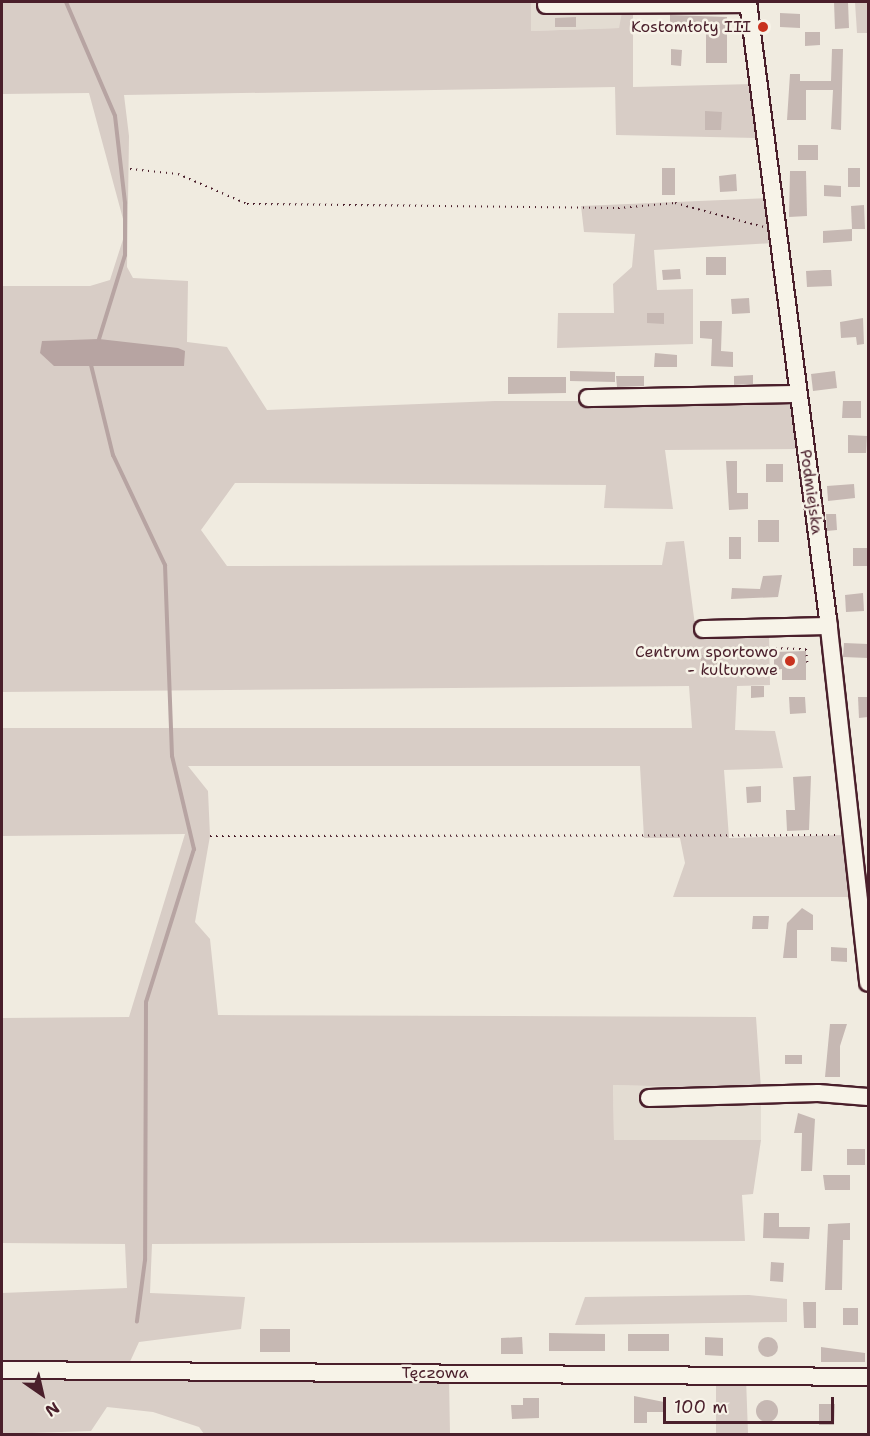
<!DOCTYPE html>
<html>
<head>
<meta charset="utf-8">
<style>
	body { margin:0 }
	#map { position:relative; width:870px; height:1436px; overflow:hidden; background:#f0ebe0; font-family:"Shantell Sans",sans-serif }
	div>[style] { position:absolute }
	.built>* { inset:0; background:#e3dcd2 }
	.green>* { inset:0; background:#d8cdc6 }
	.water>* { inset:0; background:#b7a4a2 }
	.stream>* { height:4px; margin:-2px; padding:0 2px; transform-origin:2px; border-radius:2px; background:#b7a4a2 }
	.building>* { inset:0; background:#c6b8b3 }
	.round { border-radius:50% }
	.path>* { height:2px; margin-top:-1px; transform-origin:0; background:repeating-linear-gradient(90deg,#4a1f2b 0 1.5px,transparent 0 6px) }
	.roads { filter:drop-shadow(2px 0 #4a1f2b) drop-shadow(-2px 0 #4a1f2b) drop-shadow(0 2px #4a1f2b) drop-shadow(0 -2px #4a1f2b) }
	.minor>* { height:16px; margin:-8px; padding:0 8px; transform-origin:8px; border-radius:8px; background:#f7f3e8 }
	.dots>* { width:16px; height:16px; translate:-50% -50%; box-sizing:border-box; border:3px solid #f7f3e8; border-radius:50% }
	span { translate:-50% -50%; white-space:nowrap; text-align:center; line-height:1.15; -webkit-text-stroke:5px #f7f3e8; paint-order:stroke }
	.poi-label { font-size:16px; color:#4a1f2b }
	.right { translate:-100% -50%; text-align:right }
	.street-label { font-size:16px; color:#4a1f2b }
	.frame { position:absolute; inset:0; border:3px solid #4a1f2b; pointer-events:none }
	.north { position:absolute; left:12px; top:1364px; width:60px; height:60px; -webkit-text-stroke:4px #f7f3e8; paint-order:stroke; rotate:146deg; font-size:16px; font-weight:700; line-height:24px; text-align:center; color:#4a1f2b }
	.north::after { content:''; display:block; margin:auto; width:21px; height:27px; background:#4a1f2b; clip-path:polygon(50% 0,100% 100%,50% 72%,0 100%) }
	.scale { position:absolute; left:663px; top:1397px; width:171px; height:27px; box-sizing:border-box; border:3px solid #4a1f2b; border-top:0; padding-left:8px; font-size:18px; line-height:21px; white-space:nowrap; color:#4a1f2b; -webkit-text-stroke:4px #f7f3e8; paint-order:stroke }
</style>
</head>
<body>
<div id="map">
	<div class="built">
		<div style="clip-path:polygon(531px 2px,624px 2px,624px 17px,619px 28px,531px 31px)"></div>
		<div style="clip-path:polygon(613px 1085px,761px 1089px,761px 1140px,614px 1140px)"></div>
	</div>
	<div class="green">
		<div style="clip-path:polygon(2px 2px,531px 2px,531px 31px,619px 28px,624px 2px,633px 2px,633px 87px,753px 84px,757px 138px,616px 135px,615px 87px,124px 95px,129px 136px,127px 267px,133px 278px,188px 281px,187px 342px,227px 347px,267px 410px,495px 401px,791px 401px,798px 449px,665px 450px,673px 509px,604px 508px,606px 485px,235px 483px,201px 530px,227px 566px,662px 565px,666px 542px,684px 541px,696px 633px,769px 633px,770px 685px,737px 686px,735px 730px,775px 731px,783px 768px,724px 770px,729px 838px,844px 835px,853px 897px,673px 897px,685px 863px,680px 838px,644px 838px,640px 766px,188px 766px,208px 791px,210px 836px,195px 922px,210px 939px,218px 1015px,756px 1017px,761px 1089px,613px 1085px,614px 1140px,761px 1140px,753px 1194px,742px 1195px,745px 1241px,152px 1244px,150px 1293px,245px 1297px,241px 1329px,139px 1342px,123px 1377px,449px 1377px,450px 1434px,204px 1434px,199px 1427px,153px 1412px,107px 1407px,91px 1431px,2px 1434px,2px 1293px,127px 1288px,125px 1244px,2px 1243px,2px 1018px,129px 1017px,185px 834px,2px 836px,2px 728px,692px 728px,689px 686px,2px 692px,2px 286px,90px 286px,110px 280px,126px 230px,89px 93px,2px 94px)"></div>
		<div style="clip-path:polygon(855px 2px,868px 2px,868px 33px,857px 33px)"></div>
		<div style="clip-path:polygon(767px 198px,773px 243px,654px 250px,657px 290px,693px 289px,693px 344px,557px 348px,558px 313px,614px 313px,613px 284px,632px 267px,635px 234px,584px 232px,581px 206px)"></div>
		<div style="clip-path:polygon(749px 1295px,787px 1299px,787px 1322px,575px 1325px,585px 1297px)"></div>
		<div style="clip-path:polygon(746px 1378px,748px 1433px,475px 1434px,716px 1433px,716px 1379px)"></div>
	</div>
	<div class="water">
		<div style="clip-path:polygon(99px 339px,178px 348px,185px 351px,184px 366px,54px 366px,40px 353px,42px 341px)"></div>
	</div>
	<div class="stream">
		<div style="left:66px;top:2px;width:124px;rotate:66.7deg"></div>
		<div style="left:115px;top:116px;width:88px;rotate:83.4deg"></div>
		<div style="left:125px;top:203px;width:52px;rotate:90deg"></div>
		<div style="left:125px;top:255px;width:88px;rotate:107.2deg"></div>
		<div style="left:91px;top:365px;width:93px;rotate:76.3deg"></div>
		<div style="left:113px;top:455px;width:122px;rotate:64.7deg"></div>
		<div style="left:165px;top:565px;width:191px;rotate:87.9deg"></div>
		<div style="left:172px;top:756px;width:96px;rotate:76.7deg"></div>
		<div style="left:194px;top:849px;width:160px;rotate:107.4deg"></div>
		<div style="left:146px;top:1002px;width:258px;rotate:90.2deg"></div>
		<div style="left:145px;top:1260px;width:62px;rotate:97.5deg"></div>
	</div>
	<div class="building">
		<div style="clip-path:polygon(834px 2px,848px 2px,849px 28px,835px 29px)"></div>
		<div style="clip-path:polygon(780px 13px,800px 14px,800px 28px,780px 27px)"></div>
		<div style="clip-path:polygon(670px 15px,727px 17px,727px 63px,706px 63px,706px 27px,670px 28px)"></div>
		<div style="clip-path:polygon(576px 17px,576px 27px,555px 27px,555px 18px)"></div>
		<div style="clip-path:polygon(805px 32px,820px 32px,820px 45px,805px 46px)"></div>
		<div style="clip-path:polygon(671px 49px,682px 50px,681px 66px,671px 65px)"></div>
		<div style="clip-path:polygon(832px 49px,843px 49px,841px 130px,831px 129px,833px 90px,806px 90px,806px 120px,787px 120px,790px 74px,800px 74px,800px 81px,831px 81px)"></div>
		<div style="clip-path:polygon(705px 111px,722px 112px,721px 130px,705px 130px)"></div>
		<div style="clip-path:polygon(798px 145px,818px 145px,818px 160px,798px 160px)"></div>
		<div style="clip-path:polygon(662px 168px,675px 168px,675px 195px,662px 195px)"></div>
		<div style="clip-path:polygon(848px 168px,860px 168px,860px 187px,848px 187px)"></div>
		<div style="clip-path:polygon(790px 171px,806px 171px,807px 216px,789px 217px)"></div>
		<div style="clip-path:polygon(736px 174px,737px 191px,720px 192px,719px 176px)"></div>
		<div style="clip-path:polygon(824px 185px,841px 186px,841px 197px,824px 196px)"></div>
		<div style="clip-path:polygon(864px 205px,865px 229px,852px 229px,851px 206px)"></div>
		<div style="clip-path:polygon(852px 229px,852px 241px,823px 243px,823px 231px)"></div>
		<div style="clip-path:polygon(706px 257px,726px 257px,726px 275px,706px 275px)"></div>
		<div style="clip-path:polygon(680px 269px,681px 279px,663px 280px,662px 270px)"></div>
		<div style="clip-path:polygon(824px 270px,831px 270px,832px 286px,807px 287px,806px 271px)"></div>
		<div style="clip-path:polygon(749px 298px,750px 313px,732px 314px,731px 299px)"></div>
		<div style="clip-path:polygon(647px 313px,664px 313px,664px 324px,647px 323px)"></div>
		<div style="clip-path:polygon(863px 318px,864px 344px,857px 345px,856px 337px,841px 338px,840px 322px)"></div>
		<div style="clip-path:polygon(700px 321px,722px 321px,721px 351px,733px 352px,733px 367px,711px 366px,712px 339px,700px 338px)"></div>
		<div style="clip-path:polygon(655px 353px,677px 355px,677px 367px,654px 367px)"></div>
		<div style="clip-path:polygon(570px 371px,615px 372px,615px 382px,570px 381px)"></div>
		<div style="clip-path:polygon(835px 371px,837px 388px,813px 391px,811px 374px)"></div>
		<div style="clip-path:polygon(753px 375px,753px 384px,734px 385px,734px 376px)"></div>
		<div style="clip-path:polygon(616px 376px,644px 376px,644px 386px,617px 387px)"></div>
		<div style="clip-path:polygon(508px 377px,566px 377px,566px 393px,508px 394px)"></div>
		<div style="clip-path:polygon(843px 401px,861px 401px,861px 418px,842px 418px)"></div>
		<div style="clip-path:polygon(848px 435px,867px 436px,866px 453px,848px 453px)"></div>
		<div style="clip-path:polygon(726px 461px,737px 461px,737px 493px,748px 493px,748px 509px,729px 510px)"></div>
		<div style="clip-path:polygon(766px 464px,783px 464px,783px 482px,766px 482px)"></div>
		<div style="clip-path:polygon(854px 484px,855px 498px,828px 501px,827px 486px)"></div>
		<div style="clip-path:polygon(826px 514px,836px 514px,837px 530px,827px 531px)"></div>
		<div style="clip-path:polygon(758px 520px,779px 520px,779px 542px,758px 542px)"></div>
		<div style="clip-path:polygon(729px 537px,741px 537px,741px 559px,729px 559px)"></div>
		<div style="clip-path:polygon(853px 548px,868px 548px,868px 566px,853px 566px)"></div>
		<div style="clip-path:polygon(782px 575px,778px 597px,731px 599px,732px 588px,760px 589px,763px 576px)"></div>
		<div style="clip-path:polygon(863px 593px,864px 611px,846px 612px,845px 595px)"></div>
		<div style="clip-path:polygon(844px 643px,868px 644px,868px 658px,843px 657px)"></div>
		<div style="clip-path:polygon(806px 651px,806px 680px,782px 680px,782px 669px,774px 670px,774px 652px)"></div>
		<div style="clip-path:polygon(701px 655px,717px 655px,717px 673px,701px 673px)"></div>
		<div style="clip-path:polygon(751px 686px,764px 686px,764px 697px,751px 698px)"></div>
		<div style="clip-path:polygon(789px 697px,805px 697px,806px 713px,790px 714px)"></div>
		<div style="clip-path:polygon(858px 697px,868px 697px,868px 717px,859px 718px)"></div>
		<div style="clip-path:polygon(811px 776px,809px 830px,787px 831px,786px 810px,795px 810px,793px 777px)"></div>
		<div style="clip-path:polygon(761px 786px,761px 802px,747px 803px,746px 787px)"></div>
		<div style="clip-path:polygon(802px 908px,813px 915px,813px 930px,797px 930px,797px 958px,783px 958px,787px 923px)"></div>
		<div style="clip-path:polygon(753px 916px,769px 916px,768px 929px,752px 929px)"></div>
		<div style="clip-path:polygon(831px 947px,847px 948px,847px 962px,831px 961px)"></div>
		<div style="clip-path:polygon(830px 1024px,847px 1024px,840px 1046px,840px 1077px,825px 1077px)"></div>
		<div style="clip-path:polygon(785px 1055px,802px 1055px,802px 1064px,785px 1064px)"></div>
		<div style="clip-path:polygon(798px 1113px,815px 1119px,812px 1171px,801px 1171px,802px 1133px,794px 1133px)"></div>
		<div style="clip-path:polygon(847px 1149px,865px 1149px,865px 1165px,847px 1165px)"></div>
		<div style="clip-path:polygon(823px 1175px,850px 1175px,850px 1190px,825px 1190px)"></div>
		<div style="clip-path:polygon(764px 1213px,779px 1213px,779px 1227px,810px 1227px,809px 1239px,763px 1238px)"></div>
		<div style="clip-path:polygon(850px 1223px,850px 1240px,843px 1240px,842px 1290px,825px 1290px,828px 1224px)"></div>
		<div style="clip-path:polygon(771px 1262px,784px 1263px,783px 1282px,770px 1281px)"></div>
		<div style="clip-path:polygon(803px 1302px,816px 1302px,816px 1328px,804px 1328px)"></div>
		<div style="clip-path:polygon(843px 1308px,858px 1308px,858px 1325px,843px 1325px)"></div>
		<div style="clip-path:polygon(260px 1329px,290px 1329px,290px 1352px,260px 1352px)"></div>
		<div style="clip-path:polygon(549px 1333px,605px 1334px,605px 1351px,549px 1351px)"></div>
		<div style="clip-path:polygon(628px 1334px,669px 1334px,669px 1351px,628px 1351px)"></div>
		<div style="clip-path:polygon(522px 1337px,523px 1354px,501px 1354px,501px 1338px)"></div>
		<div style="clip-path:polygon(705px 1337px,723px 1338px,723px 1356px,705px 1355px)"></div>
		<div class="round" style="left:758px;top:1337px;width:20px;height:20px"></div>
		<div style="clip-path:polygon(821px 1347px,865px 1353px,865px 1362px,821px 1362px)"></div>
		<div style="clip-path:polygon(634px 1396px,664px 1402px,664px 1412px,647px 1412px,647px 1423px,634px 1423px)"></div>
		<div style="clip-path:polygon(523px 1398px,539px 1398px,539px 1418px,512px 1419px,511px 1405px,523px 1405px)"></div>
		<div class="round" style="left:756px;top:1400px;width:22px;height:22px"></div>
		<div style="clip-path:polygon(819px 1404px,835px 1404px,834px 1425px,819px 1425px)"></div>
	</div>
	<div class="path">
		<div style="left:130px;top:169px;width:48px;rotate:5.9deg"></div>
		<div style="left:178px;top:174px;width:75px;rotate:23.5deg"></div>
		<div style="left:247px;top:204px;width:371px;rotate:0.6deg"></div>
		<div style="left:618px;top:208px;width:57px;rotate:-5deg"></div>
		<div style="left:675px;top:203px;width:92px;rotate:15.1deg"></div>
		<div style="left:769px;top:648px;width:37px;rotate:2deg"></div>
		<div style="left:806px;top:649px;width:18px;rotate:84deg"></div>
		<div style="left:210px;top:836px;width:627px;rotate:-0.09deg"></div>
	</div>
	<div class="roads">
		<div class="minor">
			<div style="left:748px;top:2px;width:622px;rotate:82.61deg"></div>
			<div style="left:828px;top:619px;width:366px;rotate:83.7deg"></div>
			<div style="left:546px;top:5px;width:202px;rotate:-0.3deg"></div>
			<div style="left:588px;top:398px;width:210px;rotate:-1.1deg"></div>
			<div style="left:703px;top:629px;width:126px;rotate:-1.4deg"></div>
			<div style="left:649px;top:1098px;width:169px;rotate:-1.7deg"></div>
			<div style="left:818px;top:1093px;width:50px;rotate:4.6deg"></div>
			<div style="left:2px;top:1370px;width:866px;rotate:0.46deg"></div>
		</div>
	</div>
	<div class="dots">
		<div style="left:763px;top:27px;background:#c8321e"></div>
		<div style="left:790px;top:661px;background:#c8321e"></div>
	</div>
	<div class="poi-label">
		<span class="right" style="left:751px;top:27px">Kostomłoty III</span>
		<span class="right" style="left:778px;top:661px">Centrum sportowo<br>- kulturowe</span>
	</div>
	<div class="street-label">
		<span style="left:811px;top:492px;rotate:82deg">Podmiejska</span>
		<span style="left:435px;top:1373px">Tęczowa</span>
	</div>
	<div class="frame"></div>
	<div class="north">N</div>
	<div class="scale">100 m</div>
</div>
</body>
</html>
